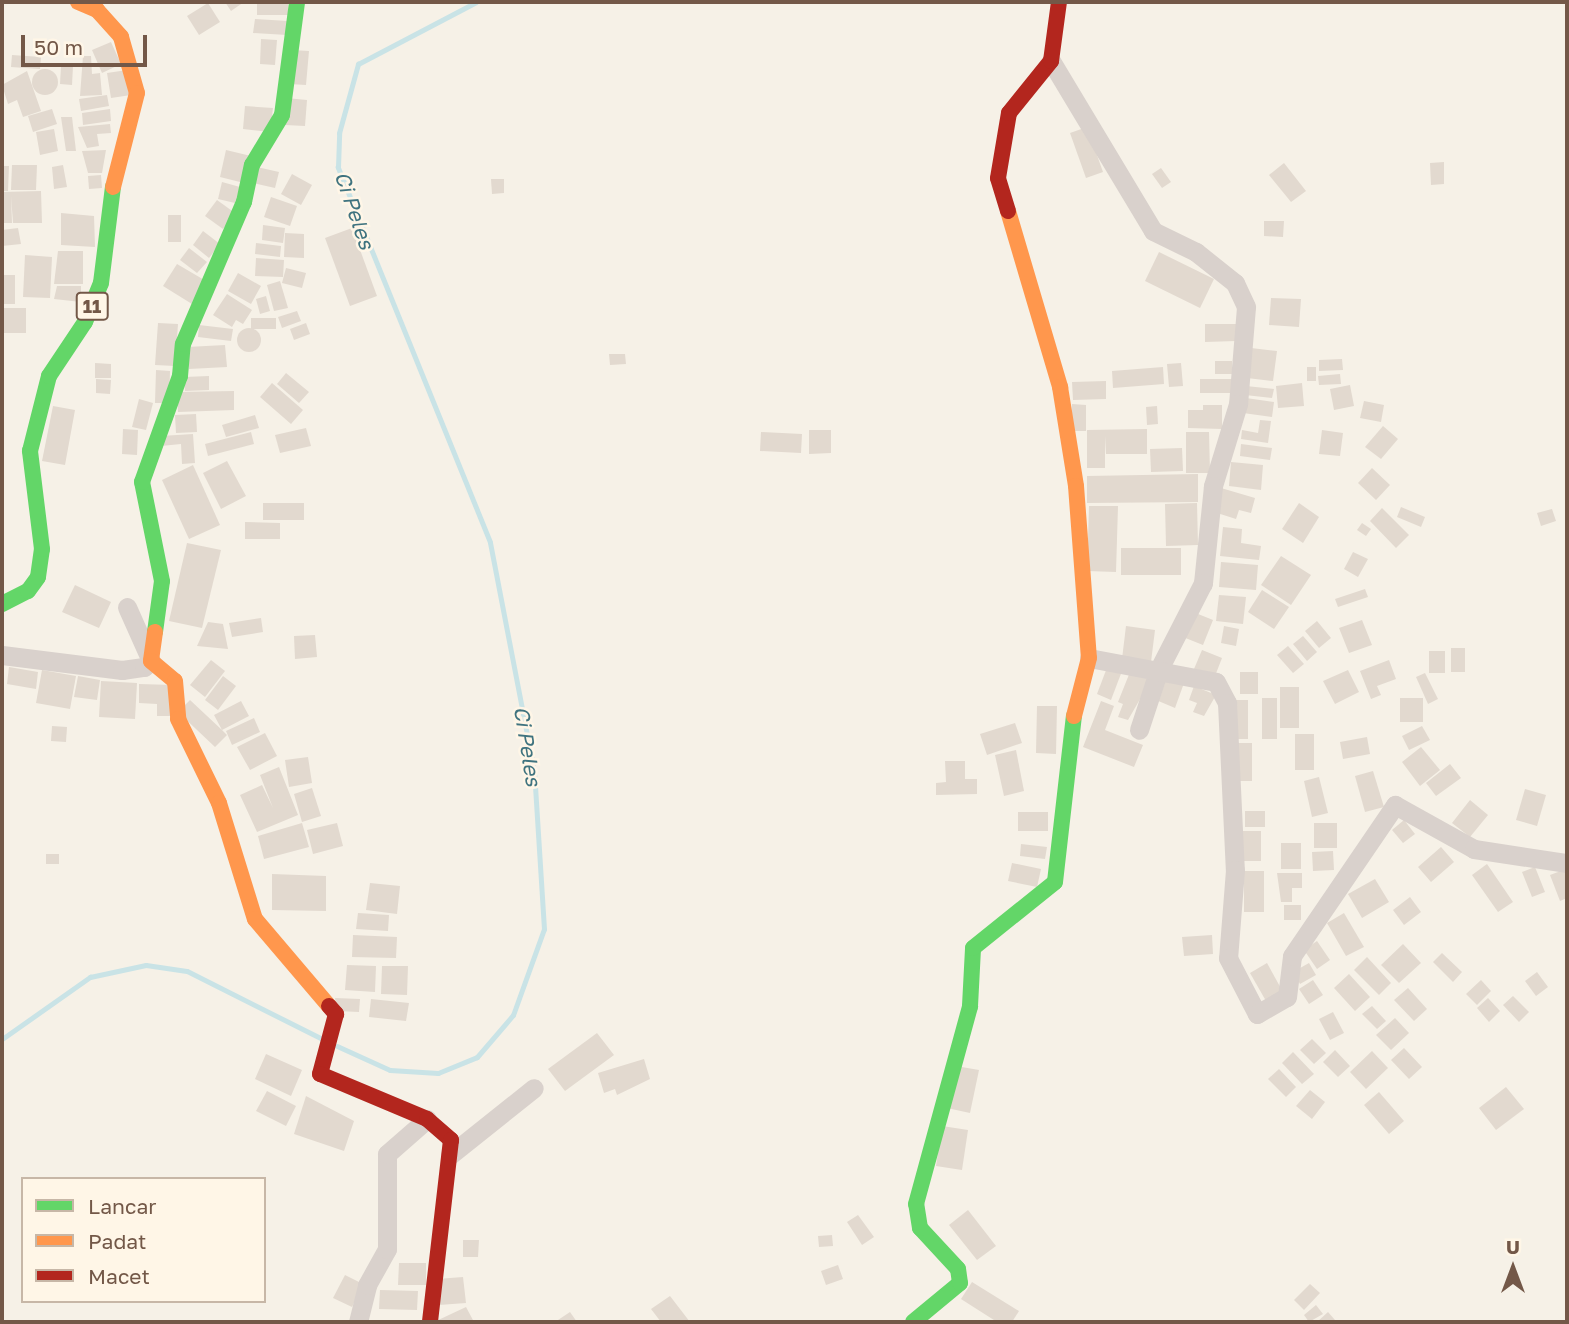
<!DOCTYPE html>
<html>
<head>
<meta charset="utf-8">
<style>
	body { margin:0 }
	#map { position:relative; width:1569px; height:1324px; overflow:hidden; background:#f6f1e7; font-family:"Golos Text",sans-serif }
	div>[style] { position:absolute }
	.stream>* { height:5px; margin:-2.5px; padding:0 2.5px; transform-origin:2.5px; border-radius:2.5px; background:#c9e3e6 }
	.building>* { inset:0; background:#e2d9cf }
	.round { border-radius:50% }
	.street>* { height:19px; margin:-9.5px; padding:0 9.5px; transform-origin:9.5px; border-radius:9.5px; background:#d9d1cc }
	.fast>* { height:16px; margin:-8px; padding:0 8px; transform-origin:8px; border-radius:8px; background:#63d668 }
	.slow>* { height:16px; margin:-8px; padding:0 8px; transform-origin:8px; border-radius:8px; background:#ff974d }
	.jam>* { height:16px; margin:-8px; padding:0 8px; transform-origin:8px; border-radius:8px; background:#b3261e }
	span { translate:-50% -50%; white-space:nowrap; text-align:center; line-height:1.15; -webkit-text-stroke:5px #fff6e7; paint-order:stroke }
	.shield-label span { padding:2px 5px; background:#fff6e7; border:2px solid; border-radius:5px; -webkit-text-stroke-width:0 }
	.shield-label { font-size:18px; color:#735848; font-weight:700 }
	.water-label { font-size:21px; color:#3f737f; font-style:italic }
	.frame { position:absolute; inset:0; border:4px solid #735848; pointer-events:none }
	.legend { position:absolute; left:21px; top:1177px; width:245px; height:126px; box-sizing:border-box; background:#fff6e7; border:2px solid #c7b7a7; margin:0; padding:9px 12px; list-style:none; font-size:21px; color:#735848 }
	.legend li { display:flex; align-items:center; gap:14px; height:35px }
	.legend b { width:35px; border:2px solid #c7b7a7 }
	.north { position:absolute; left:1478px; top:1233px; width:70px; height:70px; -webkit-text-stroke:5px #fff6e7; paint-order:stroke; rotate:0deg; font-size:19px; font-weight:700; line-height:28px; text-align:center; color:#735848 }
	.north::after { content:''; display:block; margin:auto; width:24px; height:32px; background:#735848; clip-path:polygon(50% 0,100% 100%,50% 72%,0 100%) }
	.scale { position:absolute; left:21px; top:35px; width:126px; height:32px; box-sizing:border-box; border:4px solid #735848; border-top:0; padding-left:9px; font-size:21px; line-height:24px; white-space:nowrap; color:#735848; -webkit-text-stroke:5px #fff6e7; paint-order:stroke }
</style>
</head>
<body>
<div id="map">
	<div class="stream">
		<div style="left:2px;top:1039px;width:108px;rotate:-35.2deg"></div>
		<div style="left:90px;top:977px;width:57px;rotate:-12.1deg"></div>
		<div style="left:146px;top:965px;width:41px;rotate:8.3deg"></div>
		<div style="left:187px;top:971px;width:151px;rotate:26.7deg"></div>
		<div style="left:337px;top:1046px;width:58px;rotate:24.4deg"></div>
		<div style="left:390px;top:1070px;width:48px;rotate:3.6deg"></div>
		<div style="left:438px;top:1073px;width:42px;rotate:-22.3deg"></div>
		<div style="left:477px;top:1057px;width:55px;rotate:-49.4deg"></div>
		<div style="left:513px;top:1015px;width:91px;rotate:-70.2deg"></div>
		<div style="left:544px;top:929px;width:158px;rotate:-93.6deg"></div>
		<div style="left:534px;top:771px;width:233px;rotate:-100.9deg"></div>
		<div style="left:490px;top:542px;width:405px;rotate:-112.1deg"></div>
		<div style="left:338px;top:167px;width:34px;rotate:-88deg"></div>
		<div style="left:339px;top:133px;width:72px;rotate:-74.6deg"></div>
		<div style="left:358px;top:64px;width:133px;rotate:-27.7deg"></div>
	</div>
	<div class="building">
		<div style="clip-path:polygon(225px 2px,244px 2px,231px 11px)"></div>
		<div style="clip-path:polygon(257px 2px,288px 2px,288px 15px,257px 15px)"></div>
		<div style="clip-path:polygon(208px 3px,220px 22px,199px 35px,187px 16px)"></div>
		<div style="clip-path:polygon(255px 19px,288px 21px,287px 35px,253px 33px)"></div>
		<div style="clip-path:polygon(261px 39px,277px 40px,275px 65px,260px 64px)"></div>
		<div style="clip-path:polygon(111px 42px,121px 64px,102px 73px,92px 50px)"></div>
		<div style="clip-path:polygon(292px 50px,309px 51px,306px 85px,289px 84px)"></div>
		<div style="clip-path:polygon(12px 55px,41px 57px,40px 69px,11px 67px)"></div>
		<div style="clip-path:polygon(83px 56px,91px 56px,92px 74px,100px 73px,102px 95px,80px 96px)"></div>
		<div style="clip-path:polygon(61px 66px,73px 66px,72px 85px,60px 84px)"></div>
		<div class="round" style="left:32px;top:69px;width:26px;height:26px"></div>
		<div style="clip-path:polygon(127px 70px,131px 95px,111px 98px,107px 73px)"></div>
		<div style="clip-path:polygon(27px 71px,41px 111px,23px 117px,17px 100px,8px 104px,2px 85px)"></div>
		<div style="clip-path:polygon(107px 95px,109px 106px,81px 111px,79px 99px)"></div>
		<div style="clip-path:polygon(286px 98px,307px 100px,305px 126px,285px 125px)"></div>
		<div style="clip-path:polygon(245px 106px,273px 108px,270px 132px,243px 129px)"></div>
		<div style="clip-path:polygon(52px 109px,57px 124px,33px 132px,28px 116px)"></div>
		<div style="clip-path:polygon(110px 109px,111px 121px,83px 125px,82px 113px)"></div>
		<div style="clip-path:polygon(61px 117px,72px 117px,76px 151px,66px 151px)"></div>
		<div style="clip-path:polygon(110px 124px,111px 133px,97px 134px,99px 146px,87px 148px,78px 127px)"></div>
		<div style="clip-path:polygon(1087px 127px,1103px 172px,1086px 178px,1070px 133px)"></div>
		<div style="clip-path:polygon(54px 129px,58px 151px,40px 155px,36px 132px)"></div>
		<div style="clip-path:polygon(106px 150px,102px 173px,88px 173px,82px 151px)"></div>
		<div style="clip-path:polygon(226px 150px,251px 156px,244px 183px,220px 177px)"></div>
		<div style="clip-path:polygon(1444px 162px,1444px 184px,1431px 185px,1430px 163px)"></div>
		<div style="clip-path:polygon(1284px 163px,1306px 191px,1291px 202px,1269px 175px)"></div>
		<div style="clip-path:polygon(12px 165px,37px 165px,36px 190px,11px 190px)"></div>
		<div style="clip-path:polygon(63px 165px,67px 187px,54px 189px,52px 167px)"></div>
		<div style="clip-path:polygon(2px 166px,9px 166px,8px 191px,2px 191px)"></div>
		<div style="clip-path:polygon(257px 167px,279px 172px,275px 188px,253px 183px)"></div>
		<div style="clip-path:polygon(1161px 168px,1171px 182px,1162px 188px,1152px 174px)"></div>
		<div style="clip-path:polygon(292px 174px,312px 185px,301px 205px,281px 194px)"></div>
		<div style="clip-path:polygon(101px 175px,102px 188px,89px 189px,88px 176px)"></div>
		<div style="clip-path:polygon(491px 179px,504px 179px,504px 193px,492px 194px)"></div>
		<div style="clip-path:polygon(222px 182px,240px 187px,235px 203px,218px 199px)"></div>
		<div style="clip-path:polygon(41px 191px,42px 223px,13px 223px,11px 196px,12px 223px,2px 223px,2px 192px)"></div>
		<div style="clip-path:polygon(271px 197px,297px 206px,290px 226px,264px 217px)"></div>
		<div style="clip-path:polygon(217px 200px,235px 213px,223px 229px,205px 216px)"></div>
		<div style="clip-path:polygon(61px 213px,94px 216px,95px 247px,61px 245px)"></div>
		<div style="clip-path:polygon(168px 215px,181px 215px,181px 242px,168px 242px)"></div>
		<div style="clip-path:polygon(1264px 221px,1284px 221px,1283px 237px,1264px 236px)"></div>
		<div style="clip-path:polygon(263px 225px,285px 228px,283px 243px,262px 240px)"></div>
		<div style="clip-path:polygon(18px 228px,21px 244px,2px 246px,2px 230px)"></div>
		<div style="clip-path:polygon(352px 228px,377px 296px,350px 306px,325px 238px)"></div>
		<div style="clip-path:polygon(203px 231px,220px 244px,209px 258px,193px 245px)"></div>
		<div style="clip-path:polygon(285px 233px,304px 234px,304px 258px,284px 257px)"></div>
		<div style="clip-path:polygon(256px 243px,281px 246px,280px 257px,255px 254px)"></div>
		<div style="clip-path:polygon(189px 248px,207px 262px,197px 273px,180px 260px)"></div>
		<div style="clip-path:polygon(58px 251px,83px 251px,83px 284px,54px 284px)"></div>
		<div style="clip-path:polygon(1159px 252px,1214px 279px,1200px 308px,1145px 281px)"></div>
		<div style="clip-path:polygon(25px 255px,52px 257px,50px 298px,23px 297px)"></div>
		<div style="clip-path:polygon(256px 258px,284px 260px,283px 277px,255px 276px)"></div>
		<div style="clip-path:polygon(177px 264px,206px 281px,192px 304px,163px 286px)"></div>
		<div style="clip-path:polygon(286px 268px,306px 273px,302px 288px,282px 283px)"></div>
		<div style="clip-path:polygon(238px 273px,261px 286px,251px 304px,228px 291px)"></div>
		<div style="clip-path:polygon(2px 275px,15px 275px,15px 304px,2px 304px)"></div>
		<div style="clip-path:polygon(280px 281px,288px 308px,274px 311px,267px 285px)"></div>
		<div style="clip-path:polygon(57px 286px,81px 286px,81px 302px,54px 299px)"></div>
		<div style="clip-path:polygon(227px 294px,252px 310px,243px 324px,236px 320px,232px 327px,213px 315px)"></div>
		<div style="clip-path:polygon(266px 296px,270px 311px,260px 314px,256px 299px)"></div>
		<div style="clip-path:polygon(1271px 298px,1301px 299px,1299px 327px,1269px 325px)"></div>
		<div style="clip-path:polygon(2px 308px,26px 308px,26px 333px,2px 333px)"></div>
		<div style="clip-path:polygon(297px 311px,301px 321px,282px 328px,278px 317px)"></div>
		<div style="clip-path:polygon(251px 318px,276px 318px,276px 329px,251px 329px)"></div>
		<div style="clip-path:polygon(158px 323px,178px 324px,175px 366px,155px 365px)"></div>
		<div style="clip-path:polygon(306px 323px,310px 334px,294px 340px,290px 329px)"></div>
		<div style="clip-path:polygon(1205px 324px,1236px 324px,1236px 341px,1205px 342px)"></div>
		<div style="clip-path:polygon(199px 325px,233px 329px,231px 341px,198px 337px)"></div>
		<div class="round" style="left:237px;top:328px;width:24px;height:24px"></div>
		<div style="clip-path:polygon(225px 345px,227px 367px,189px 369px,187px 347px)"></div>
		<div style="clip-path:polygon(1251px 348px,1277px 351px,1273px 381px,1247px 378px)"></div>
		<div style="clip-path:polygon(609px 354px,625px 354px,626px 364px,610px 365px)"></div>
		<div style="clip-path:polygon(1342px 359px,1343px 370px,1319px 371px,1319px 360px)"></div>
		<div style="clip-path:polygon(1215px 361px,1232px 361px,1232px 374px,1215px 374px)"></div>
		<div style="clip-path:polygon(95px 363px,111px 364px,111px 378px,95px 378px)"></div>
		<div style="clip-path:polygon(1181px 363px,1183px 386px,1169px 387px,1167px 364px)"></div>
		<div style="clip-path:polygon(1163px 367px,1164px 384px,1113px 388px,1112px 371px)"></div>
		<div style="clip-path:polygon(1307px 367px,1316px 367px,1316px 381px,1307px 381px)"></div>
		<div style="clip-path:polygon(156px 370px,170px 371px,169px 403px,155px 403px)"></div>
		<div style="clip-path:polygon(286px 373px,309px 392px,299px 403px,277px 384px)"></div>
		<div style="clip-path:polygon(1340px 374px,1341px 384px,1319px 385px,1318px 376px)"></div>
		<div style="clip-path:polygon(209px 376px,209px 390px,185px 391px,184px 377px)"></div>
		<div style="clip-path:polygon(96px 379px,111px 380px,110px 394px,96px 393px)"></div>
		<div style="clip-path:polygon(1200px 379px,1233px 379px,1233px 393px,1200px 393px)"></div>
		<div style="clip-path:polygon(1106px 381px,1106px 399px,1073px 400px,1072px 382px)"></div>
		<div style="clip-path:polygon(272px 383px,303px 410px,291px 424px,260px 397px)"></div>
		<div style="clip-path:polygon(1302px 383px,1304px 406px,1278px 408px,1276px 386px)"></div>
		<div style="clip-path:polygon(1350px 385px,1354px 406px,1334px 410px,1330px 389px)"></div>
		<div style="clip-path:polygon(1246px 386px,1274px 389px,1272px 398px,1245px 395px)"></div>
		<div style="clip-path:polygon(234px 391px,234px 410px,178px 412px,177px 392px)"></div>
		<div style="clip-path:polygon(1246px 398px,1274px 402px,1272px 417px,1243px 413px)"></div>
		<div style="clip-path:polygon(139px 399px,153px 403px,146px 430px,132px 427px)"></div>
		<div style="clip-path:polygon(1364px 401px,1384px 405px,1381px 422px,1360px 418px)"></div>
		<div style="clip-path:polygon(1072px 404px,1086px 405px,1086px 431px,1071px 431px)"></div>
		<div style="clip-path:polygon(1203px 405px,1222px 405px,1222px 429px,1188px 428px,1188px 410px,1203px 410px)"></div>
		<div style="clip-path:polygon(53px 406px,75px 410px,65px 465px,42px 461px)"></div>
		<div style="clip-path:polygon(1157px 406px,1158px 424px,1147px 425px,1146px 407px)"></div>
		<div style="clip-path:polygon(196px 414px,197px 432px,176px 433px,175px 415px)"></div>
		<div style="clip-path:polygon(255px 415px,259px 428px,226px 437px,222px 425px)"></div>
		<div style="clip-path:polygon(1260px 420px,1271px 421px,1268px 443px,1241px 439px,1242px 430px,1258px 433px)"></div>
		<div style="clip-path:polygon(1383px 426px,1398px 439px,1381px 459px,1365px 447px)"></div>
		<div style="clip-path:polygon(306px 428px,311px 446px,280px 453px,275px 435px)"></div>
		<div style="clip-path:polygon(123px 429px,138px 430px,137px 455px,122px 454px)"></div>
		<div style="clip-path:polygon(1147px 429px,1147px 454px,1106px 454px,1105px 436px,1105px 468px,1087px 468px,1087px 430px)"></div>
		<div style="clip-path:polygon(809px 430px,831px 430px,831px 453px,809px 454px)"></div>
		<div style="clip-path:polygon(1322px 430px,1343px 433px,1340px 456px,1319px 454px)"></div>
		<div style="clip-path:polygon(251px 432px,254px 444px,208px 456px,205px 444px)"></div>
		<div style="clip-path:polygon(761px 432px,802px 434px,801px 453px,760px 451px)"></div>
		<div style="clip-path:polygon(1186px 432px,1209px 432px,1210px 473px,1186px 473px)"></div>
		<div style="clip-path:polygon(193px 434px,195px 463px,182px 464px,181px 444px,161px 446px,161px 436px)"></div>
		<div style="clip-path:polygon(1241px 444px,1272px 448px,1270px 460px,1240px 456px)"></div>
		<div style="clip-path:polygon(1182px 448px,1183px 471px,1151px 472px,1150px 449px)"></div>
		<div style="clip-path:polygon(227px 461px,246px 496px,221px 509px,203px 473px)"></div>
		<div style="clip-path:polygon(1231px 462px,1263px 465px,1261px 490px,1229px 486px)"></div>
		<div style="clip-path:polygon(193px 465px,220px 525px,189px 539px,162px 480px)"></div>
		<div style="clip-path:polygon(1372px 468px,1390px 485px,1376px 500px,1358px 483px)"></div>
		<div style="clip-path:polygon(1198px 474px,1198px 502px,1087px 503px,1087px 476px)"></div>
		<div style="clip-path:polygon(1221px 488px,1255px 498px,1251px 513px,1239px 510px,1236px 519px,1214px 512px)"></div>
		<div style="clip-path:polygon(263px 503px,304px 503px,304px 520px,263px 520px)"></div>
		<div style="clip-path:polygon(1197px 503px,1198px 545px,1166px 546px,1165px 504px)"></div>
		<div style="clip-path:polygon(1299px 503px,1319px 517px,1303px 543px,1282px 529px)"></div>
		<div style="clip-path:polygon(1089px 506px,1118px 506px,1116px 572px,1087px 571px)"></div>
		<div style="clip-path:polygon(1401px 507px,1425px 517px,1421px 527px,1397px 517px)"></div>
		<div style="clip-path:polygon(1382px 508px,1409px 535px,1396px 548px,1370px 521px)"></div>
		<div style="clip-path:polygon(1552px 509px,1556px 521px,1541px 526px,1537px 513px)"></div>
		<div style="clip-path:polygon(245px 522px,280px 523px,280px 539px,245px 539px)"></div>
		<div style="clip-path:polygon(1362px 523px,1371px 529px,1366px 536px,1357px 530px)"></div>
		<div style="clip-path:polygon(1223px 527px,1242px 529px,1241px 543px,1261px 546px,1259px 560px,1220px 556px)"></div>
		<div style="clip-path:polygon(187px 543px,221px 550px,202px 628px,169px 621px)"></div>
		<div style="clip-path:polygon(1121px 548px,1181px 548px,1181px 575px,1121px 575px)"></div>
		<div style="clip-path:polygon(1353px 552px,1368px 559px,1358px 577px,1344px 569px)"></div>
		<div style="clip-path:polygon(1281px 556px,1311px 575px,1291px 605px,1261px 585px)"></div>
		<div style="clip-path:polygon(1221px 562px,1258px 565px,1256px 590px,1219px 587px)"></div>
		<div style="clip-path:polygon(75px 585px,111px 602px,99px 628px,62px 612px)"></div>
		<div style="clip-path:polygon(1365px 589px,1368px 597px,1338px 607px,1335px 599px)"></div>
		<div style="clip-path:polygon(1262px 590px,1289px 607px,1274px 629px,1248px 612px)"></div>
		<div style="clip-path:polygon(1219px 595px,1246px 597px,1243px 624px,1216px 621px)"></div>
		<div style="clip-path:polygon(1193px 612px,1213px 620px,1203px 645px,1183px 637px)"></div>
		<div style="clip-path:polygon(261px 618px,263px 632px,232px 637px,229px 623px)"></div>
		<div style="clip-path:polygon(1362px 620px,1372px 645px,1349px 653px,1339px 628px)"></div>
		<div style="clip-path:polygon(1317px 621px,1331px 638px,1319px 648px,1305px 631px)"></div>
		<div style="clip-path:polygon(208px 622px,223px 624px,228px 649px,197px 646px)"></div>
		<div style="clip-path:polygon(1126px 626px,1155px 630px,1151px 662px,1122px 659px)"></div>
		<div style="clip-path:polygon(1224px 626px,1239px 629px,1236px 646px,1221px 643px)"></div>
		<div style="clip-path:polygon(315px 635px,317px 657px,295px 659px,294px 636px)"></div>
		<div style="clip-path:polygon(1303px 636px,1317px 652px,1307px 661px,1293px 644px)"></div>
		<div style="clip-path:polygon(1288px 646px,1304px 664px,1293px 673px,1277px 655px)"></div>
		<div style="clip-path:polygon(1451px 648px,1465px 648px,1465px 672px,1451px 672px)"></div>
		<div style="clip-path:polygon(1202px 650px,1222px 658px,1215px 676px,1194px 669px)"></div>
		<div style="clip-path:polygon(1429px 651px,1445px 651px,1445px 673px,1429px 673px)"></div>
		<div style="clip-path:polygon(211px 660px,225px 671px,205px 697px,190px 685px)"></div>
		<div style="clip-path:polygon(1389px 660px,1396px 679px,1377px 686px,1381px 695px,1371px 699px,1360px 671px)"></div>
		<div style="clip-path:polygon(1108px 665px,1122px 671px,1111px 700px,1097px 694px)"></div>
		<div style="clip-path:polygon(9px 667px,38px 672px,36px 689px,7px 684px)"></div>
		<div style="clip-path:polygon(42px 670px,76px 676px,70px 709px,36px 703px)"></div>
		<div style="clip-path:polygon(1348px 670px,1359px 692px,1335px 704px,1323px 681px)"></div>
		<div style="clip-path:polygon(1130px 672px,1151px 680px,1128px 720px,1118px 717px,1123px 704px,1118px 702px)"></div>
		<div style="clip-path:polygon(1240px 672px,1258px 672px,1258px 694px,1240px 694px)"></div>
		<div style="clip-path:polygon(1425px 673px,1438px 699px,1428px 704px,1416px 677px)"></div>
		<div style="clip-path:polygon(78px 676px,100px 680px,97px 700px,74px 697px)"></div>
		<div style="clip-path:polygon(223px 676px,236px 686px,218px 710px,205px 700px)"></div>
		<div style="clip-path:polygon(1166px 676px,1184px 683px,1175px 708px,1156px 700px)"></div>
		<div style="clip-path:polygon(101px 681px,137px 683px,135px 719px,99px 717px)"></div>
		<div style="clip-path:polygon(139px 684px,173px 685px,173px 716px,157px 716px,157px 704px,139px 703px)"></div>
		<div style="clip-path:polygon(1194px 686px,1216px 695px,1204px 716px,1193px 712px,1197px 703px,1189px 700px)"></div>
		<div style="clip-path:polygon(1280px 687px,1299px 687px,1299px 728px,1280px 728px)"></div>
		<div style="clip-path:polygon(1262px 698px,1277px 698px,1277px 739px,1262px 739px)"></div>
		<div style="clip-path:polygon(1400px 698px,1423px 698px,1423px 722px,1400px 722px)"></div>
		<div style="clip-path:polygon(190px 700px,222px 730px,214px 715px,241px 701px,249px 716px,222px 730px,227px 735px,215px 747px,178px 712px)"></div>
		<div style="clip-path:polygon(1234px 700px,1248px 700px,1248px 739px,1234px 739px)"></div>
		<div style="clip-path:polygon(1101px 701px,1114px 706px,1105px 730px,1143px 745px,1134px 767px,1083px 747px)"></div>
		<div style="clip-path:polygon(1037px 706px,1057px 706px,1056px 754px,1036px 753px)"></div>
		<div style="clip-path:polygon(254px 718px,260px 732px,232px 745px,226px 731px)"></div>
		<div style="clip-path:polygon(1015px 723px,1022px 743px,987px 755px,980px 734px)"></div>
		<div style="clip-path:polygon(52px 726px,67px 727px,66px 742px,51px 741px)"></div>
		<div style="clip-path:polygon(1422px 726px,1430px 740px,1409px 750px,1402px 736px)"></div>
		<div style="clip-path:polygon(265px 733px,277px 756px,250px 770px,237px 747px)"></div>
		<div style="clip-path:polygon(1295px 734px,1314px 734px,1314px 770px,1295px 770px)"></div>
		<div style="clip-path:polygon(1367px 737px,1370px 754px,1343px 759px,1340px 742px)"></div>
		<div style="clip-path:polygon(1236px 743px,1252px 743px,1252px 781px,1236px 781px)"></div>
		<div style="clip-path:polygon(1421px 747px,1440px 770px,1420px 786px,1402px 762px)"></div>
		<div style="clip-path:polygon(1016px 750px,1024px 791px,1004px 796px,995px 755px)"></div>
		<div style="clip-path:polygon(308px 757px,312px 783px,289px 787px,285px 760px)"></div>
		<div style="clip-path:polygon(945px 761px,965px 761px,965px 779px,977px 779px,977px 794px,936px 795px,936px 783px,946px 782px)"></div>
		<div style="clip-path:polygon(1450px 764px,1461px 778px,1436px 796px,1426px 783px)"></div>
		<div style="clip-path:polygon(279px 767px,298px 815px,257px 832px,240px 795px,262px 785px,273px 808px,260px 775px)"></div>
		<div style="clip-path:polygon(1373px 771px,1384px 807px,1365px 812px,1355px 776px)"></div>
		<div style="clip-path:polygon(1319px 777px,1328px 813px,1312px 817px,1304px 781px)"></div>
		<div style="clip-path:polygon(312px 788px,321px 816px,302px 822px,294px 794px)"></div>
		<div style="clip-path:polygon(1525px 789px,1546px 795px,1537px 826px,1516px 820px)"></div>
		<div style="clip-path:polygon(1470px 800px,1488px 815px,1470px 837px,1452px 823px)"></div>
		<div style="clip-path:polygon(1245px 811px,1265px 811px,1265px 827px,1245px 827px)"></div>
		<div style="clip-path:polygon(1018px 812px,1048px 812px,1048px 831px,1018px 831px)"></div>
		<div style="clip-path:polygon(1404px 820px,1415px 834px,1403px 843px,1392px 830px)"></div>
		<div style="clip-path:polygon(302px 823px,309px 847px,264px 859px,258px 836px)"></div>
		<div style="clip-path:polygon(337px 823px,343px 846px,313px 854px,307px 830px)"></div>
		<div style="clip-path:polygon(1314px 823px,1337px 823px,1337px 848px,1314px 848px)"></div>
		<div style="clip-path:polygon(1243px 831px,1261px 831px,1261px 861px,1243px 861px)"></div>
		<div style="clip-path:polygon(1281px 843px,1301px 843px,1301px 869px,1281px 869px)"></div>
		<div style="clip-path:polygon(1021px 844px,1047px 847px,1045px 859px,1020px 856px)"></div>
		<div style="clip-path:polygon(1441px 847px,1454px 862px,1431px 882px,1418px 867px)"></div>
		<div style="clip-path:polygon(1333px 851px,1334px 870px,1313px 871px,1312px 852px)"></div>
		<div style="clip-path:polygon(46px 854px,59px 854px,59px 864px,46px 864px)"></div>
		<div style="clip-path:polygon(1012px 863px,1041px 869px,1037px 887px,1008px 881px)"></div>
		<div style="clip-path:polygon(1487px 864px,1513px 902px,1498px 912px,1472px 875px)"></div>
		<div style="clip-path:polygon(1535px 867px,1545px 892px,1532px 897px,1522px 872px)"></div>
		<div style="clip-path:polygon(1566px 869px,1567px 898px,1560px 901px,1550px 875px)"></div>
		<div style="clip-path:polygon(1244px 871px,1264px 871px,1264px 912px,1244px 912px)"></div>
		<div style="clip-path:polygon(1277px 873px,1302px 873px,1302px 888px,1292px 888px,1292px 902px,1281px 902px)"></div>
		<div style="clip-path:polygon(272px 874px,326px 876px,326px 911px,272px 910px)"></div>
		<div style="clip-path:polygon(1375px 879px,1389px 902px,1362px 918px,1348px 894px)"></div>
		<div style="clip-path:polygon(370px 883px,400px 886px,397px 914px,366px 910px)"></div>
		<div style="clip-path:polygon(1410px 897px,1421px 912px,1404px 925px,1393px 910px)"></div>
		<div style="clip-path:polygon(1284px 905px,1301px 905px,1301px 920px,1284px 920px)"></div>
		<div style="clip-path:polygon(358px 913px,389px 915px,388px 931px,356px 929px)"></div>
		<div style="clip-path:polygon(1344px 913px,1364px 947px,1346px 956px,1327px 923px)"></div>
		<div style="clip-path:polygon(353px 935px,397px 937px,396px 958px,352px 957px)"></div>
		<div style="clip-path:polygon(1212px 935px,1213px 954px,1184px 956px,1182px 937px)"></div>
		<div style="clip-path:polygon(1317px 941px,1330px 960px,1317px 969px,1304px 950px)"></div>
		<div style="clip-path:polygon(1403px 944px,1421px 963px,1399px 983px,1381px 965px)"></div>
		<div style="clip-path:polygon(1442px 953px,1462px 972px,1453px 982px,1433px 962px)"></div>
		<div style="clip-path:polygon(1367px 957px,1391px 983px,1379px 995px,1354px 970px)"></div>
		<div style="clip-path:polygon(1267px 963px,1283px 992px,1266px 1001px,1250px 973px)"></div>
		<div style="clip-path:polygon(1309px 963px,1316px 975px,1300px 984px,1293px 972px)"></div>
		<div style="clip-path:polygon(347px 965px,376px 966px,375px 992px,345px 990px)"></div>
		<div style="clip-path:polygon(382px 966px,408px 966px,407px 995px,381px 994px)"></div>
		<div style="clip-path:polygon(1537px 972px,1548px 987px,1536px 996px,1525px 981px)"></div>
		<div style="clip-path:polygon(1349px 974px,1370px 997px,1355px 1011px,1334px 988px)"></div>
		<div style="clip-path:polygon(1313px 980px,1323px 995px,1309px 1004px,1299px 989px)"></div>
		<div style="clip-path:polygon(1481px 980px,1491px 991px,1477px 1005px,1466px 994px)"></div>
		<div style="clip-path:polygon(1408px 988px,1427px 1009px,1414px 1021px,1394px 1000px)"></div>
		<div style="clip-path:polygon(1513px 996px,1529px 1012px,1519px 1022px,1503px 1005px)"></div>
		<div style="clip-path:polygon(335px 998px,360px 999px,359px 1012px,337px 1011px)"></div>
		<div style="clip-path:polygon(1488px 998px,1500px 1011px,1489px 1022px,1477px 1008px)"></div>
		<div style="clip-path:polygon(371px 999px,409px 1003px,406px 1021px,369px 1017px)"></div>
		<div style="clip-path:polygon(1372px 1006px,1386px 1021px,1377px 1029px,1362px 1014px)"></div>
		<div style="clip-path:polygon(1333px 1012px,1344px 1033px,1330px 1040px,1319px 1019px)"></div>
		<div style="clip-path:polygon(1395px 1018px,1409px 1033px,1391px 1050px,1376px 1035px)"></div>
		<div style="clip-path:polygon(597px 1033px,614px 1055px,565px 1091px,548px 1069px)"></div>
		<div style="clip-path:polygon(1312px 1039px,1326px 1053px,1314px 1064px,1300px 1050px)"></div>
		<div style="clip-path:polygon(1404px 1048px,1422px 1067px,1409px 1079px,1391px 1060px)"></div>
		<div style="clip-path:polygon(1335px 1050px,1350px 1066px,1338px 1077px,1323px 1062px)"></div>
		<div style="clip-path:polygon(1372px 1051px,1388px 1068px,1366px 1089px,1350px 1072px)"></div>
		<div style="clip-path:polygon(1293px 1052px,1314px 1074px,1302px 1084px,1282px 1063px)"></div>
		<div style="clip-path:polygon(266px 1054px,302px 1070px,291px 1096px,255px 1079px)"></div>
		<div style="clip-path:polygon(644px 1059px,650px 1079px,617px 1095px,615px 1089px,604px 1093px,598px 1073px)"></div>
		<div style="clip-path:polygon(956px 1066px,979px 1070px,970px 1113px,947px 1108px)"></div>
		<div style="clip-path:polygon(1279px 1069px,1296px 1087px,1286px 1097px,1268px 1079px)"></div>
		<div style="clip-path:polygon(1506px 1087px,1524px 1109px,1496px 1130px,1479px 1108px)"></div>
		<div style="clip-path:polygon(1310px 1090px,1325px 1102px,1312px 1119px,1296px 1106px)"></div>
		<div style="clip-path:polygon(267px 1091px,296px 1106px,286px 1126px,256px 1111px)"></div>
		<div style="clip-path:polygon(1379px 1092px,1404px 1121px,1389px 1134px,1364px 1105px)"></div>
		<div style="clip-path:polygon(306px 1096px,354px 1121px,344px 1151px,294px 1134px)"></div>
		<div style="clip-path:polygon(942px 1126px,968px 1130px,962px 1170px,936px 1166px)"></div>
		<div style="clip-path:polygon(968px 1210px,996px 1246px,977px 1260px,949px 1225px)"></div>
		<div style="clip-path:polygon(858px 1215px,874px 1237px,862px 1245px,847px 1222px)"></div>
		<div style="clip-path:polygon(832px 1235px,833px 1246px,819px 1247px,818px 1236px)"></div>
		<div style="clip-path:polygon(463px 1240px,479px 1240px,478px 1257px,463px 1257px)"></div>
		<div style="clip-path:polygon(399px 1263px,426px 1263px,426px 1285px,398px 1285px)"></div>
		<div style="clip-path:polygon(838px 1265px,843px 1279px,826px 1285px,821px 1271px)"></div>
		<div style="clip-path:polygon(345px 1275px,363px 1284px,352px 1307px,333px 1298px)"></div>
		<div style="clip-path:polygon(463px 1277px,466px 1303px,439px 1305px,437px 1279px)"></div>
		<div style="clip-path:polygon(972px 1282px,1019px 1311px,1012px 1322px,997px 1322px,961px 1299px)"></div>
		<div style="clip-path:polygon(1310px 1284px,1320px 1293px,1304px 1310px,1294px 1300px)"></div>
		<div style="clip-path:polygon(380px 1290px,418px 1291px,417px 1310px,379px 1309px)"></div>
		<div style="clip-path:polygon(670px 1296px,690px 1322px,661px 1322px,651px 1309px)"></div>
		<div style="clip-path:polygon(1316px 1305px,1323px 1314px,1309px 1322px,1304px 1315px)"></div>
		<div style="clip-path:polygon(466px 1307px,474px 1322px,434px 1322px)"></div>
		<div style="clip-path:polygon(570px 1312px,577px 1322px,555px 1322px)"></div>
		<div style="clip-path:polygon(1328px 1312px,1335px 1320px,1317px 1322px)"></div>
	</div>
	<div class="street">
		<div style="left:1051px;top:61px;width:198px;rotate:59deg"></div>
		<div style="left:1153px;top:231px;width:48px;rotate:26deg"></div>
		<div style="left:1196px;top:252px;width:50px;rotate:38.5deg"></div>
		<div style="left:1235px;top:283px;width:26px;rotate:65deg"></div>
		<div style="left:1246px;top:307px;width:97px;rotate:94.7deg"></div>
		<div style="left:1238px;top:404px;width:86px;rotate:107deg"></div>
		<div style="left:1213px;top:486px;width:98px;rotate:95.9deg"></div>
		<div style="left:1203px;top:583px;width:97px;rotate:117.1deg"></div>
		<div style="left:1159px;top:669px;width:64px;rotate:108.2deg"></div>
		<div style="left:2px;top:655px;width:121px;rotate:7.1deg"></div>
		<div style="left:122px;top:670px;width:22px;rotate:-8deg"></div>
		<div style="left:144px;top:667px;width:9px;rotate:-41deg"></div>
		<div style="left:151px;top:661px;width:59px;rotate:-114deg"></div>
		<div style="left:1089px;top:658px;width:129px;rotate:10.7deg"></div>
		<div style="left:1216px;top:682px;width:24px;rotate:62deg"></div>
		<div style="left:1227px;top:703px;width:167px;rotate:87.3deg"></div>
		<div style="left:1235px;top:870px;width:88px;rotate:94.5deg"></div>
		<div style="left:1228px;top:958px;width:63px;rotate:62.6deg"></div>
		<div style="left:1257px;top:1014px;width:34px;rotate:-30deg"></div>
		<div style="left:1287px;top:997px;width:41px;rotate:-83deg"></div>
		<div style="left:1292px;top:956px;width:183px;rotate:-55.7deg"></div>
		<div style="left:1395px;top:805px;width:90px;rotate:29.1deg"></div>
		<div style="left:1474px;top:849px;width:94px;rotate:8.6deg"></div>
		<div style="left:450px;top:1155px;width:107px;rotate:-38.6deg"></div>
		<div style="left:358px;top:1322px;width:38px;rotate:-76deg"></div>
		<div style="left:367px;top:1285px;width:41px;rotate:-60.9deg"></div>
		<div style="left:387px;top:1249px;width:95px;rotate:-90deg"></div>
		<div style="left:387px;top:1154px;width:53px;rotate:-41.2deg"></div>
	</div>
	<div class="fast">
		<div style="left:2px;top:604px;width:29px;rotate:-27deg"></div>
		<div style="left:28px;top:591px;width:17px;rotate:-54deg"></div>
		<div style="left:38px;top:577px;width:28px;rotate:-82deg"></div>
		<div style="left:42px;top:549px;width:99px;rotate:-97deg"></div>
		<div style="left:30px;top:451px;width:77px;rotate:-75.8deg"></div>
		<div style="left:49px;top:376px;width:65px;rotate:-56.3deg"></div>
		<div style="left:85px;top:322px;width:42px;rotate:-67.7deg"></div>
		<div style="left:101px;top:283px;width:97px;rotate:-82.9deg"></div>
		<div style="left:155px;top:632px;width:51px;rotate:-82.2deg"></div>
		<div style="left:162px;top:581px;width:101px;rotate:-101.4deg"></div>
		<div style="left:142px;top:482px;width:113px;rotate:-70.3deg"></div>
		<div style="left:180px;top:376px;width:32px;rotate:-85deg"></div>
		<div style="left:183px;top:344px;width:155px;rotate:-66.8deg"></div>
		<div style="left:244px;top:202px;width:38px;rotate:-78deg"></div>
		<div style="left:252px;top:165px;width:58px;rotate:-59deg"></div>
		<div style="left:282px;top:115px;width:114px;rotate:-82.4deg"></div>
		<div style="left:913px;top:1322px;width:61px;rotate:-39.7deg"></div>
		<div style="left:960px;top:1283px;width:14px;rotate:-98deg"></div>
		<div style="left:958px;top:1269px;width:56px;rotate:-132.8deg"></div>
		<div style="left:920px;top:1228px;width:24px;rotate:-99deg"></div>
		<div style="left:916px;top:1204px;width:205px;rotate:-74.7deg"></div>
		<div style="left:970px;top:1006px;width:58px;rotate:-87deg"></div>
		<div style="left:973px;top:948px;width:105px;rotate:-38.8deg"></div>
		<div style="left:1055px;top:882px;width:167px;rotate:-83.5deg"></div>
	</div>
	<div class="slow">
		<div style="left:78px;top:2px;width:21px;rotate:23deg"></div>
		<div style="left:97px;top:10px;width:36px;rotate:48deg"></div>
		<div style="left:121px;top:37px;width:58px;rotate:74.1deg"></div>
		<div style="left:137px;top:93px;width:97px;rotate:104.3deg"></div>
		<div style="left:1008px;top:211px;width:184px;rotate:73.5deg"></div>
		<div style="left:1060px;top:387px;width:100px;rotate:80.8deg"></div>
		<div style="left:1076px;top:486px;width:172px;rotate:85.7deg"></div>
		<div style="left:1089px;top:658px;width:60px;rotate:104.5deg"></div>
		<div style="left:155px;top:632px;width:29px;rotate:98deg"></div>
		<div style="left:151px;top:661px;width:31px;rotate:40deg"></div>
		<div style="left:175px;top:681px;width:38px;rotate:85deg"></div>
		<div style="left:178px;top:719px;width:93px;rotate:64deg"></div>
		<div style="left:219px;top:803px;width:121px;rotate:72.8deg"></div>
		<div style="left:255px;top:919px;width:114px;rotate:49.6deg"></div>
	</div>
	<div class="jam">
		<div style="left:1008px;top:211px;width:34px;rotate:-107deg"></div>
		<div style="left:998px;top:178px;width:66px;rotate:-80.4deg"></div>
		<div style="left:1009px;top:113px;width:67px;rotate:-51.1deg"></div>
		<div style="left:1051px;top:61px;width:60px;rotate:-82.3deg"></div>
		<div style="left:329px;top:1006px;width:11px;rotate:49deg"></div>
		<div style="left:336px;top:1014px;width:62px;rotate:104.9deg"></div>
		<div style="left:320px;top:1074px;width:116px;rotate:22.8deg"></div>
		<div style="left:427px;top:1119px;width:32px;rotate:41deg"></div>
		<div style="left:451px;top:1140px;width:183px;rotate:96.6deg"></div>
	</div>
	<div class="shield-label">
		<span style="left:92px;top:306px">11</span>
	</div>
	<div class="water-label">
		<span style="left:355px;top:210px;rotate:71deg">Ci Peles</span>
		<span style="left:528px;top:746px;rotate:81deg">Ci Peles</span>
	</div>
	<div class="frame"></div>
	<ul class="legend">
	<li><b style="height:9px;background:#63d668"></b>Lancar</li>
	<li><b style="height:9px;background:#ff974d"></b>Padat</li>
	<li><b style="height:9px;background:#b3261e"></b>Macet</li>
	</ul>
	<div class="north">U</div>
	<div class="scale">50 m</div>
</div>
</body>
</html>
